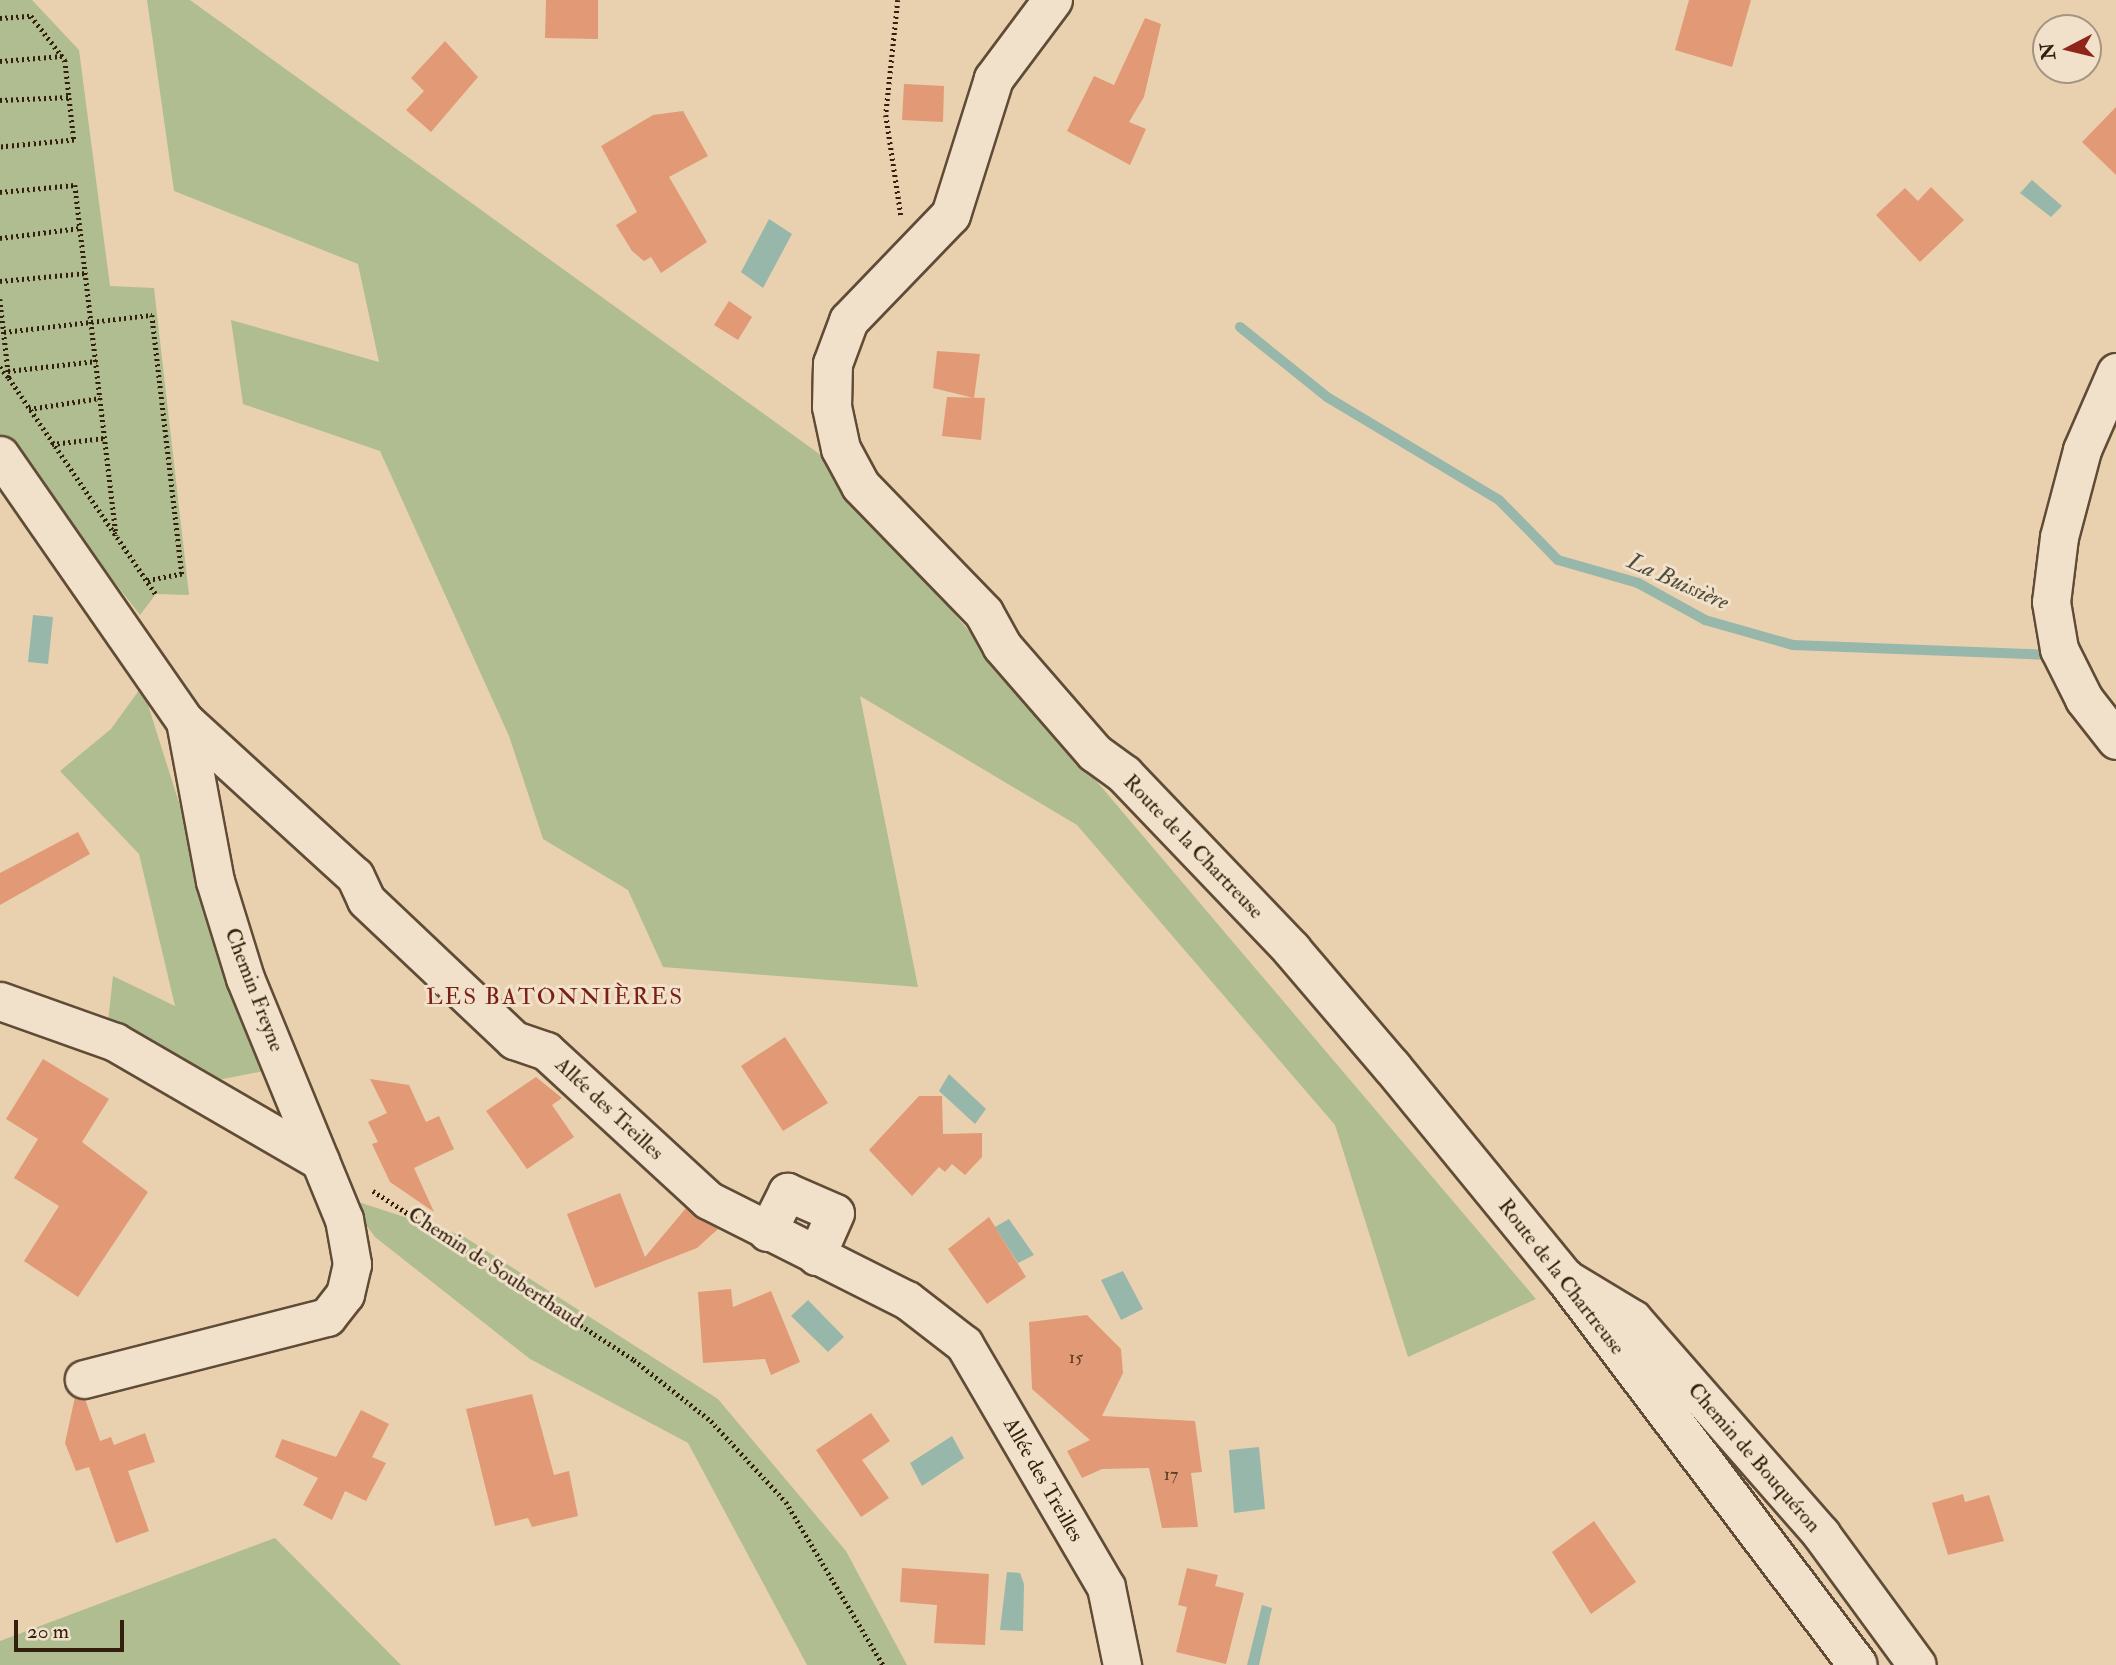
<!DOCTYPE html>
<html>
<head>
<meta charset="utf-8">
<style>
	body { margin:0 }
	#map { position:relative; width:2116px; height:1665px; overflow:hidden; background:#e9d1af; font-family:"IM FELL Double Pica",serif }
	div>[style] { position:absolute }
	.green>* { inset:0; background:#b0bd90 }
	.water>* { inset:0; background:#97b7ab }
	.stream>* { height:10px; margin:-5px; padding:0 5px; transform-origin:5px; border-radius:5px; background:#97b7ab }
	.building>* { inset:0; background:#e29975 }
	.path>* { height:4.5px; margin-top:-2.25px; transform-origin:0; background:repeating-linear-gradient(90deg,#32200d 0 2px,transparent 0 5.5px) }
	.roads { filter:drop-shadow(2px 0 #604c36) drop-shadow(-2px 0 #604c36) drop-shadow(0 2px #604c36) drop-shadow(0 -2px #604c36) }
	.minor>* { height:37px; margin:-18.5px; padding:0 18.5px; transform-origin:18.5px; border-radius:18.5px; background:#f1e1cb }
	.secondary>* { height:38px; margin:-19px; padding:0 19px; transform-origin:19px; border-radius:19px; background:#f1e1cb }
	span { translate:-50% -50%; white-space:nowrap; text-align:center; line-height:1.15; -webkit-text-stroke:6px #f1e1cb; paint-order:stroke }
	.number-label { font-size:18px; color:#5e3e27 }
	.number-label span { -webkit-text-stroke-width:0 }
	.street-label { font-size:21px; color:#32200d }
	.water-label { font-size:23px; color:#504d3c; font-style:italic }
	.neighbourhood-label { font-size:23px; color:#7a1f14; letter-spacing:2px }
	.north { position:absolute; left:2032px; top:14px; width:70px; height:70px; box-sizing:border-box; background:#f1e1cb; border:2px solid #a5947f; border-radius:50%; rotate:263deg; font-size:19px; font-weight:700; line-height:28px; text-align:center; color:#32200d }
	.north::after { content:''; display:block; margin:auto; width:24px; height:32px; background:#8f2418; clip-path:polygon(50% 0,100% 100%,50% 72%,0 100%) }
	.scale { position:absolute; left:14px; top:1620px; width:110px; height:32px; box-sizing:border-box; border:4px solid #32200d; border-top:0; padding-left:9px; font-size:21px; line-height:24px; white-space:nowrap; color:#32200d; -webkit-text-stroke:5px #f1e1cb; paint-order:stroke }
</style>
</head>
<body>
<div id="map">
	<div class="green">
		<div style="clip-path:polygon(0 0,32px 0,79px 50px,110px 286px,154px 288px,189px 595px,156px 594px,140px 615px,0 435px)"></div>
		<div style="clip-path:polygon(147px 0,190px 0,818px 453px,1536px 1299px,1408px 1357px,1335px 1125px,1077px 825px,860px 696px,918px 987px,663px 967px,628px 890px,543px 839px,509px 736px,380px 451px,243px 404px,231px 320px,379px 362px,358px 264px,174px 191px)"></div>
		<div style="clip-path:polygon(142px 686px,264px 1071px,218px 1080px,107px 1031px,113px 976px,175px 1006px,139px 854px,60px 771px,111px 729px)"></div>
		<div style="clip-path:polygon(346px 1198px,463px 1236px,718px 1399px,846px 1551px,907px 1665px,807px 1665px,688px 1443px,530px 1359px,375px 1237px)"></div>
		<div style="clip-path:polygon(275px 1538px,401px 1665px,0 1665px,0 1641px)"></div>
	</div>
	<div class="water">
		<div style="clip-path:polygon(2032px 180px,2062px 206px,2051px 217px,2020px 193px)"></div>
		<div style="clip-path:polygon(769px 219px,792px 234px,763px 288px,741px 272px)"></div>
		<div style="clip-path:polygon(33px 615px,53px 617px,48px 664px,28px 662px)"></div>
		<div style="clip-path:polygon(949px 1074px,986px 1109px,975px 1124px,939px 1091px)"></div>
		<div style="clip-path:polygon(1009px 1219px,1034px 1255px,1018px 1263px,995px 1227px)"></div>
		<div style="clip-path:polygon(1123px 1271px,1143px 1309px,1121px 1320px,1101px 1280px)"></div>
		<div style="clip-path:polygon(808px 1300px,844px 1337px,828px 1352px,791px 1316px)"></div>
		<div style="clip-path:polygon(952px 1436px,964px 1458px,922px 1486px,910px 1463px)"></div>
		<div style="clip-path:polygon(1259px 1447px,1265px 1509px,1234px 1513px,1229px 1450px)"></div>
		<div style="clip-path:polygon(1007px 1572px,1020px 1573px,1024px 1584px,1023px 1631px,1000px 1630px)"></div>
		<div style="clip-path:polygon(1262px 1605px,1272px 1608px,1259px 1665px,1247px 1665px)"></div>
	</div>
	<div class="stream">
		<div style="left:1240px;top:327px;width:112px;rotate:38.8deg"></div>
		<div style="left:1327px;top:397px;width:200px;rotate:30.9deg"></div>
		<div style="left:1499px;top:500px;width:84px;rotate:45.5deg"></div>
		<div style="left:1558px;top:560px;width:83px;rotate:16deg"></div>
		<div style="left:1638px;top:583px;width:77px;rotate:28.9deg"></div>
		<div style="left:1705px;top:620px;width:91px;rotate:15.9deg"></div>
		<div style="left:1793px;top:645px;width:259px;rotate:2.2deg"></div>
	</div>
	<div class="building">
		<div style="clip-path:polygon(546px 0,598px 0,598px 39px,545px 38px)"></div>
		<div style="clip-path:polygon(1689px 0,1751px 0,1732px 67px,1675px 50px)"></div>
		<div style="clip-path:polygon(1145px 18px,1161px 24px,1144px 97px,1129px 122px,1146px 129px,1130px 165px,1067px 131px,1094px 76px,1114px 85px)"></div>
		<div style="clip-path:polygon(445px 41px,478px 77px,431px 132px,406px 110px,424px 91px,411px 78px)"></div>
		<div style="clip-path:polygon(904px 84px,944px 86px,943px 122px,902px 120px)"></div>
		<div style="clip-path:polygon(2116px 107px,2116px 175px,2082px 142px)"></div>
		<div style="clip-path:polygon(683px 111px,708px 156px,669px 177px,707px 242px,661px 273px,651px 257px,644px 261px,632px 251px,616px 225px,637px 212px,601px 146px,653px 115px)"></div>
		<div style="clip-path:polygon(1931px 187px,1964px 220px,1920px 262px,1876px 215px,1905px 188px,1918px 201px)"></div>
		<div style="clip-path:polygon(729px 301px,752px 317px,738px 340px,714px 325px)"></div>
		<div style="clip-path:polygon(937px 351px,980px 354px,974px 398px,933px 388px)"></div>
		<div style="clip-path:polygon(947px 397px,985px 398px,981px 440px,942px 436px)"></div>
		<div style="clip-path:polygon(78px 832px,90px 854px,0 905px,0 873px)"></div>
		<div style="clip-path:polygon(785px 1037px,828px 1103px,783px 1131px,741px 1066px)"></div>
		<div style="clip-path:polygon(43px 1059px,109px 1099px,82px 1142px,148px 1192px,78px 1297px,24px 1261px,59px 1206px,14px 1178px,38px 1139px,6px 1119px)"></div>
		<div style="clip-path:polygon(536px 1077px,562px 1098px,552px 1105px,574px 1137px,527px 1169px,486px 1111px)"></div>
		<div style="clip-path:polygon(370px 1079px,409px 1085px,426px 1122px,439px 1116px,454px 1149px,414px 1168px,434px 1212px,390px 1182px,372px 1144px,378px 1142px,368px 1122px,387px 1113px)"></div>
		<div style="clip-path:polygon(919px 1096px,942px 1096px,943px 1134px,982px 1133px,982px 1157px,965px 1175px,952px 1164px,945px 1172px,939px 1167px,912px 1196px,869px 1150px)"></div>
		<div style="clip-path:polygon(620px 1193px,645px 1257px,686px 1208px,718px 1229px,697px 1248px,595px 1288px,567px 1214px)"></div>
		<div style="clip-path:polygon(989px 1217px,1026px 1277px,987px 1304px,948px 1249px)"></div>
		<div style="clip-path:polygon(731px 1289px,733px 1307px,771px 1291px,800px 1362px,771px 1375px,765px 1359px,703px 1363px,698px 1292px)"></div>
		<div style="clip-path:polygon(1087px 1315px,1121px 1349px,1123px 1373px,1102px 1416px,1195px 1421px,1202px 1472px,1191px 1473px,1198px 1527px,1162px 1528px,1149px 1468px,1102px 1469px,1082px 1478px,1067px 1451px,1090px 1440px,1032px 1389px,1029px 1322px)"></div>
		<div style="clip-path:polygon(532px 1394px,554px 1475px,569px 1471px,578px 1516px,532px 1527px,528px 1518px,495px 1526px,466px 1409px)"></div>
		<div style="clip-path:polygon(75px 1397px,85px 1399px,100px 1441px,111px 1437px,114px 1445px,145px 1433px,155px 1462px,128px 1471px,149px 1531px,116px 1543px,89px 1467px,76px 1471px,65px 1443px)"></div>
		<div style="clip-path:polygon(361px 1410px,389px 1424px,372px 1457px,386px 1463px,366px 1501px,345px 1491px,332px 1520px,303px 1505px,318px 1478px,275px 1457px,282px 1439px,336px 1457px)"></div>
		<div style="clip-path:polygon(871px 1413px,890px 1441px,862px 1460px,889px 1498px,861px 1517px,816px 1450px)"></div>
		<div style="clip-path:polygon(1963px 1494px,1965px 1502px,1989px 1495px,2004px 1541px,1948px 1555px,1932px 1503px)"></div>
		<div style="clip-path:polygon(1594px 1521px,1636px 1582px,1591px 1614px,1552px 1552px)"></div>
		<div style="clip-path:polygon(902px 1568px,989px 1574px,985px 1645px,934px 1643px,937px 1605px,900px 1602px)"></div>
		<div style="clip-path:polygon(1187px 1568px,1218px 1575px,1215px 1586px,1244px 1593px,1226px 1664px,1176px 1652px,1187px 1607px,1178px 1605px)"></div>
	</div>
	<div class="path">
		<div style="left:898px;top:0;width:116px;rotate:96deg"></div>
		<div style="left:886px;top:115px;width:101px;rotate:81.5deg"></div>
		<div style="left:0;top:18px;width:31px;rotate:-4deg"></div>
		<div style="left:31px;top:16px;width:56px;rotate:52.3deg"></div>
		<div style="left:65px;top:60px;width:81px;rotate:83.6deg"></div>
		<div style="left:74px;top:140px;width:74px;rotate:174.6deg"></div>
		<div style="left:0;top:61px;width:62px;rotate:-4.6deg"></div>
		<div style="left:0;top:100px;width:70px;rotate:-2.5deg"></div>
		<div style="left:0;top:192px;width:75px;rotate:-5.3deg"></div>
		<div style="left:75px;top:185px;width:353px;rotate:83.3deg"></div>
		<div style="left:0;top:238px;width:81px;rotate:-7.1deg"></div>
		<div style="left:0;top:281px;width:86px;rotate:-5.3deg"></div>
		<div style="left:0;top:299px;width:80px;rotate:83.5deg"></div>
		<div style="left:9px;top:378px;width:261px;rotate:55.8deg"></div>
		<div style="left:4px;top:332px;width:149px;rotate:-6.6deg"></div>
		<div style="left:152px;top:315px;width:261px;rotate:83.4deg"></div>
		<div style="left:182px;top:574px;width:36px;rotate:169deg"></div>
		<div style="left:0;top:367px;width:13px;rotate:51deg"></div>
		<div style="left:8px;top:371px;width:89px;rotate:-6.5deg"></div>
		<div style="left:29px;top:409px;width:72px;rotate:-8.8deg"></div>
		<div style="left:52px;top:444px;width:53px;rotate:-6.5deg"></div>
		<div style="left:373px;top:1191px;width:311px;rotate:32.9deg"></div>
		<div style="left:634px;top:1360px;width:98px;rotate:38.4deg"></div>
		<div style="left:711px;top:1421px;width:110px;rotate:47.2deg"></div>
		<div style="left:786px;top:1502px;width:190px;rotate:59.2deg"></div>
	</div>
	<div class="roads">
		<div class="minor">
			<div style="left:2116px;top:372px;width:85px;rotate:113.6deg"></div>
			<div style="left:2082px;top:450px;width:90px;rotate:104.8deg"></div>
			<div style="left:2059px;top:537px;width:65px;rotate:97deg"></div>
			<div style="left:2051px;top:602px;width:48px;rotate:80.3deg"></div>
			<div style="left:2059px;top:649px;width:56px;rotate:63.4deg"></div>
			<div style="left:2084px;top:699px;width:52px;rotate:52deg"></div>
			<div style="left:0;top:455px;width:324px;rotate:55.2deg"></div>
			<div style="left:185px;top:721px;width:163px;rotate:79.4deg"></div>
			<div style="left:215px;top:881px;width:102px;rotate:72.8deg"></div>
			<div style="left:245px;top:978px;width:261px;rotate:67.7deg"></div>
			<div style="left:344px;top:1219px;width:46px;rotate:79.9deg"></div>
			<div style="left:352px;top:1264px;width:31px;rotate:103deg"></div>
			<div style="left:345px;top:1294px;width:29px;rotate:128deg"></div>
			<div style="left:327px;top:1317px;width:251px;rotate:165.7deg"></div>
			<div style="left:185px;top:721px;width:230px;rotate:42.4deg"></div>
			<div style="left:355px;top:876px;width:26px;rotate:65deg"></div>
			<div style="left:366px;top:900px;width:204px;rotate:43.4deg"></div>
			<div style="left:514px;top:1040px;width:34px;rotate:19deg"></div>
			<div style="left:546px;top:1051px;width:220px;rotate:42.6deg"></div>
			<div style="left:708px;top:1200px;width:223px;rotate:26.7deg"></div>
			<div style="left:907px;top:1300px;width:72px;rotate:37.7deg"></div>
			<div style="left:964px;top:1344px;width:281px;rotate:59.7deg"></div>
			<div style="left:1106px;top:1587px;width:80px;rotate:78.4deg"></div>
			<div style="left:0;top:1001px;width:122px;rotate:19.6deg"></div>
			<div style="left:115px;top:1042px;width:237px;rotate:30.1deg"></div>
			<div style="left:767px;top:1232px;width:45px;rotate:-63.4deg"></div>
			<div style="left:787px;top:1192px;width:52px;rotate:23.6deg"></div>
			<div style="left:835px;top:1213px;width:47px;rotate:113.8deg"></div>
			<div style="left:1565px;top:1278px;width:79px;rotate:31.1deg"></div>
			<div style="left:1633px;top:1319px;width:286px;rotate:48.8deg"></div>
			<div style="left:1821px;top:1534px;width:162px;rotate:53.8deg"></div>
		</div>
		<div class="secondary">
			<div style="left:1053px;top:0;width:99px;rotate:126.8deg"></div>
			<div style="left:994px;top:79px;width:143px;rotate:107.5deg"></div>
			<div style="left:951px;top:215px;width:147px;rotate:133.9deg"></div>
			<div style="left:849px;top:321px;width:46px;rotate:110.4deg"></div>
			<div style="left:833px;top:364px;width:43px;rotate:91.3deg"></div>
			<div style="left:832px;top:407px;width:43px;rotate:77.9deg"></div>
			<div style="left:841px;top:449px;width:42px;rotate:61.6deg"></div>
			<div style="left:861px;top:486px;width:177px;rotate:45.9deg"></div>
			<div style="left:984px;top:613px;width:38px;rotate:61deg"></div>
			<div style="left:1002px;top:646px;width:142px;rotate:49deg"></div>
			<div style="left:1095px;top:753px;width:37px;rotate:36deg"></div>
			<div style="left:1125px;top:775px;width:242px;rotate:46.3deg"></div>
			<div style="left:1292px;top:950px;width:154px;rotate:49.5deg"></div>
			<div style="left:1392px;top:1067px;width:273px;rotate:50.7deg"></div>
			<div style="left:1565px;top:1278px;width:485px;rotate:52.9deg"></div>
		</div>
	</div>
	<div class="number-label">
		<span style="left:1076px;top:1358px">15</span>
		<span style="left:1171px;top:1475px">17</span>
	</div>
	<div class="street-label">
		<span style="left:1193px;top:847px;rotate:46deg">Route de la Chartreuse</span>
		<span style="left:254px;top:990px;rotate:69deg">Chemin Freyne</span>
		<span style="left:609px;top:1109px;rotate:43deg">Allée des Treilles</span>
		<span style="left:495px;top:1268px;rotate:33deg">Chemin de Souberthaud</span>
		<span style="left:1561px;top:1277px;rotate:52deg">Route de la Chartreuse</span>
		<span style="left:1754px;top:1458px;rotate:49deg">Chemin de Bouquéron</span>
		<span style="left:1043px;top:1480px;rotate:60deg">Allée des Treilles</span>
	</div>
	<div class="water-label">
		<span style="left:1678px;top:582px;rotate:24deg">La Buissière</span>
	</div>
	<div class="neighbourhood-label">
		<span style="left:555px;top:997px">LES BATONNIÈRES</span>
	</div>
	<div class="north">N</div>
	<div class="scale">20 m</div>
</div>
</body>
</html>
